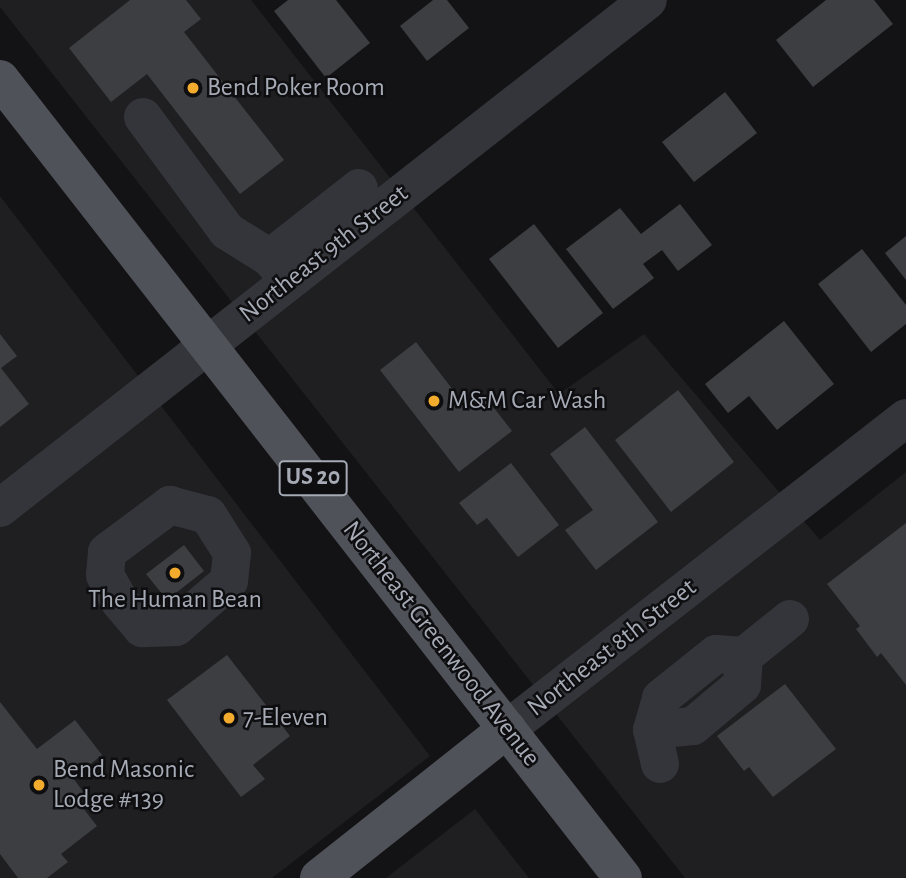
<!DOCTYPE html>
<html>
<head>
<meta charset="utf-8">
<style>
	body { margin:0 }
	#map { position:relative; width:906px; height:878px; overflow:hidden; background:#131315; font-family:"Alegreya Sans",sans-serif }
	div>[style] { position:absolute }
	.built>* { inset:0; background:#1f1f22 }
	.building>* { inset:0; background:#3d3e42 }
	.minor>* { height:38px; margin:-19px; padding:0 19px; transform-origin:19px; border-radius:19px; background:#34353a }
	.major>* { height:38px; margin:-19px; padding:0 19px; transform-origin:19px; border-radius:19px; background:#505259 }
	.dots>* { width:19px; height:19px; translate:-50% -50%; box-sizing:border-box; border:4px solid #0e0e10; border-radius:50% }
	span { translate:-50% -50%; white-space:nowrap; text-align:center; line-height:1.15; -webkit-text-stroke:5px #0e0e10; paint-order:stroke }
	.shield-label span { padding:2px 5px; background:#0e0e10; border:2px solid; border-radius:5px; -webkit-text-stroke-width:0 }
	.shield-label { font-size:24px; color:#a5aab5; font-weight:700 }
	.poi-label { font-size:26px; color:#a5aab5 }
	.left { translate:0 -50%; text-align:left }
	.street-label { font-size:26px; color:#a5aab5 }
</style>
</head>
<body>
<div id="map">
	<div class="built">
		<div style="clip-path:polygon(0 0,251px 0,559px 394px,644px 334px,820px 540px,906px 472px,906px 878px,685px 878px,0 7px)"></div>
		<div style="clip-path:polygon(0 196px,430px 756px,272px 878px,0 878px)"></div>
		<div style="clip-path:polygon(475px 809px,529px 878px,386px 878px)"></div>
	</div>
	<div class="building">
		<div style="clip-path:polygon(130px 0,186px 0,201px 19px,184px 32px,284px 160px,240px 194px,147px 74px,111px 102px,69px 48px)"></div>
		<div style="clip-path:polygon(288px 0,336px 0,370px 43px,326px 78px,274px 11px)"></div>
		<div style="clip-path:polygon(433px 0,447px 0,469px 28px,427px 61px,400px 26px)"></div>
		<div style="clip-path:polygon(826px 0,874px 0,893px 24px,813px 87px,776px 40px)"></div>
		<div style="clip-path:polygon(725px 92px,757px 133px,694px 182px,662px 142px)"></div>
		<div style="clip-path:polygon(680px 204px,712px 245px,678px 271px,662px 250px,643px 264px,654px 278px,613px 309px,566px 249px,620px 208px,641px 234px)"></div>
		<div style="clip-path:polygon(534px 224px,603px 313px,558px 348px,489px 259px)"></div>
		<div style="clip-path:polygon(906px 236px,906px 280px,885px 253px)"></div>
		<div style="clip-path:polygon(862px 249px,906px 305px,906px 324px,871px 352px,818px 284px)"></div>
		<div style="clip-path:polygon(784px 321px,834px 384px,777px 430px,749px 396px,728px 413px,705px 384px)"></div>
		<div style="clip-path:polygon(0 334px,17px 356px,1px 368px,29px 404px,0 427px)"></div>
		<div style="clip-path:polygon(416px 342px,467px 408px,484px 395px,512px 431px,459px 472px,380px 370px)"></div>
		<div style="clip-path:polygon(678px 390px,734px 462px,671px 512px,615px 440px)"></div>
		<div style="clip-path:polygon(585px 427px,658px 522px,596px 570px,565px 530px,593px 510px,550px 454px)"></div>
		<div style="clip-path:polygon(511px 463px,559px 525px,518px 557px,487px 518px,477px 525px,459px 503px)"></div>
		<div style="clip-path:polygon(906px 523px,906px 685px,881px 653px,877px 657px,856px 629px,860px 626px,827px 584px)"></div>
		<div style="clip-path:polygon(184px 545px,204px 571px,167px 600px,146px 574px)"></div>
		<div style="clip-path:polygon(227px 655px,290px 736px,253px 765px,265px 779px,241px 797px,167px 700px)"></div>
		<div style="clip-path:polygon(785px 684px,836px 749px,773px 797px,749px 767px,744px 771px,717px 736px)"></div>
		<div style="clip-path:polygon(0 702px,37px 749px,75px 720px,102px 755px,73px 778px,84px 793px,76px 799px,97px 826px,61px 854px,68px 862px,47px 878px,18px 878px,0 854px)"></div>
	</div>
	<div class="minor">
		<div style="left:143px;top:117px;width:142px;rotate:53.6deg"></div>
		<div style="left:227px;top:231px;width:51px;rotate:32.1deg"></div>
		<div style="left:270px;top:258px;width:30px;rotate:49deg"></div>
		<div style="left:270px;top:258px;width:113px;rotate:-38.2deg"></div>
		<div style="left:170px;top:505px;width:39px;rotate:15deg"></div>
		<div style="left:208px;top:515px;width:45px;rotate:57.7deg"></div>
		<div style="left:232px;top:553px;width:28px;rotate:96deg"></div>
		<div style="left:229px;top:581px;width:70px;rotate:139deg"></div>
		<div style="left:176px;top:627px;width:34px;rotate:178deg"></div>
		<div style="left:142px;top:628px;width:34px;rotate:-130deg"></div>
		<div style="left:120px;top:602px;width:31px;rotate:-119deg"></div>
		<div style="left:105px;top:575px;width:23px;rotate:-85deg"></div>
		<div style="left:107px;top:552px;width:79px;rotate:-36.7deg"></div>
		<div style="left:0;top:508px;width:823px;rotate:-38.09deg"></div>
		<div style="left:507px;top:729px;width:506px;rotate:-37.93deg"></div>
		<div style="left:652px;top:730px;width:41px;rotate:-5.6deg"></div>
		<div style="left:693px;top:726px;width:64px;rotate:-39.9deg"></div>
		<div style="left:742px;top:685px;width:29px;rotate:-86deg"></div>
		<div style="left:660px;top:764px;width:35px;rotate:-103deg"></div>
		<div style="left:652px;top:730px;width:33px;rotate:-74deg"></div>
		<div style="left:661px;top:698px;width:70px;rotate:-38.7deg"></div>
		<div style="left:716px;top:654px;width:28px;rotate:4deg"></div>
		<div style="left:744px;top:656px;width:59px;rotate:-38.8deg"></div>
	</div>
	<div class="major">
		<div style="left:0;top:79px;width:1013px;rotate:52.06deg"></div>
		<div style="left:319px;top:878px;width:240px;rotate:-38.4deg"></div>
	</div>
	<div class="dots">
		<div style="left:193px;top:88px;background:#f3ab2d"></div>
		<div style="left:434px;top:401px;background:#f3ab2d"></div>
		<div style="left:175px;top:573px;background:#f3ab2d"></div>
		<div style="left:229px;top:718px;background:#f3ab2d"></div>
		<div style="left:39px;top:785px;background:#f3ab2d"></div>
	</div>
	<div class="shield-label">
		<span style="left:313px;top:478px">US 20</span>
	</div>
	<div class="poi-label">
		<span class="left" style="left:207px;top:88px">Bend Poker Room</span>
		<span class="left" style="left:448px;top:401px">M&amp;M Car Wash</span>
		<span style="left:175px;top:600px">The Human Bean</span>
		<span class="left" style="left:243px;top:718px">7-Eleven</span>
		<span class="left" style="left:53px;top:785px">Bend Masonic<br>Lodge #139</span>
	</div>
	<div class="street-label">
		<span style="left:324px;top:254px;rotate:-38deg">Northeast 9th Street</span>
		<span style="left:441px;top:644px;rotate:52deg">Northeast Greenwood Avenue</span>
		<span style="left:612px;top:648px;rotate:-38deg">Northeast 8th Street</span>
	</div>
</div>
</body>
</html>
